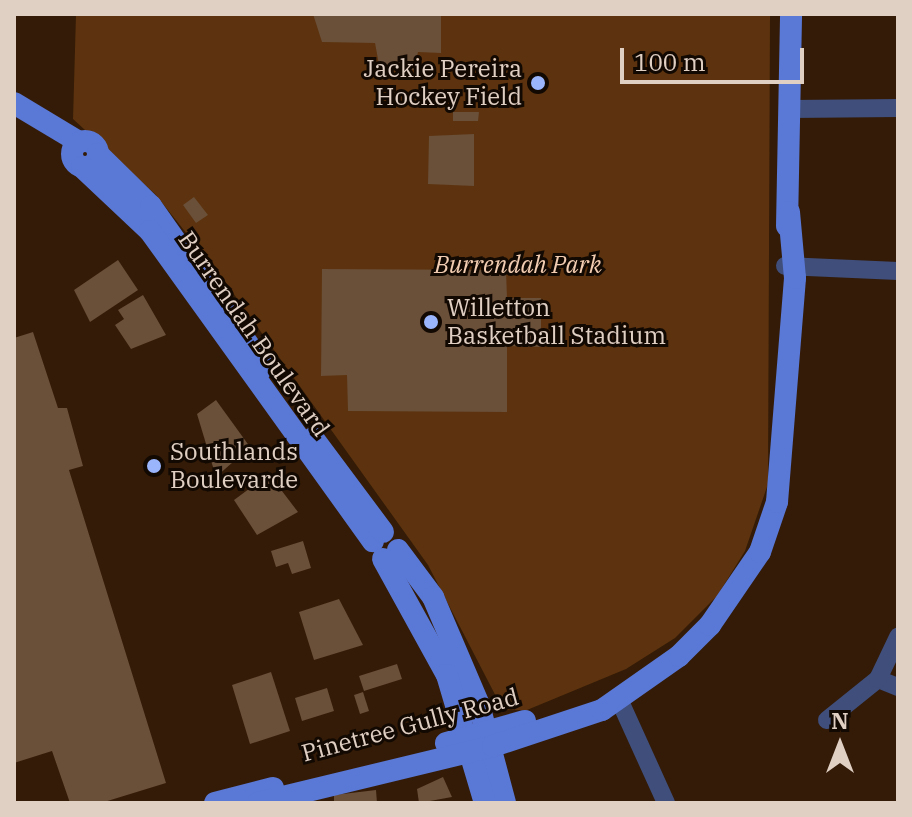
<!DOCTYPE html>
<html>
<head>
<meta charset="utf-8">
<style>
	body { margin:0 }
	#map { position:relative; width:912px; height:817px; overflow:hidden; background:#331b07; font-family:"IBM Plex Serif",serif }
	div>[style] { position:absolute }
	.green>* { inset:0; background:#5c330e }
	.building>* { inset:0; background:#6a4f39 }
	.minor>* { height:18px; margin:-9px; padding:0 9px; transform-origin:9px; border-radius:9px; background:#3f4e7b }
	.major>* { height:22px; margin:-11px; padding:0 11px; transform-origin:11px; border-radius:11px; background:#5a78d5 }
	.major>.ring { margin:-11px; padding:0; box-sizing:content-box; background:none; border:22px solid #5a78d5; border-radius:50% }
	.dots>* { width:22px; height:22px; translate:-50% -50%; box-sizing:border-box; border:4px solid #130903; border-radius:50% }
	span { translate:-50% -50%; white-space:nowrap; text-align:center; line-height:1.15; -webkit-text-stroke:6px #130903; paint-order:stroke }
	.poi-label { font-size:24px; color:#e0cfc3 }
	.right { translate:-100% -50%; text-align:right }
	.left { translate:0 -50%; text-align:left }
	.park-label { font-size:24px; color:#f3cdb1; font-style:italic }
	.street-label { font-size:24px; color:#e0cfc3 }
	.frame { position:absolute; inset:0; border:16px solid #e0cfc3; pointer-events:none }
	.north { position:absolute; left:800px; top:705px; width:80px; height:80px; -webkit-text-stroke:6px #130903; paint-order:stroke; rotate:0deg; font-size:22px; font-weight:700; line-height:32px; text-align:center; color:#e0cfc3 }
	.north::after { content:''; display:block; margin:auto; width:28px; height:36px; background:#e0cfc3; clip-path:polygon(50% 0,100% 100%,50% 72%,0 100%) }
	.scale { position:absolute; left:620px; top:48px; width:184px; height:36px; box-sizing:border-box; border:4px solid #e0cfc3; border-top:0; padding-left:10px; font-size:24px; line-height:28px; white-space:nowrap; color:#e0cfc3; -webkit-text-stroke:6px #130903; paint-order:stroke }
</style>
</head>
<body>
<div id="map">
	<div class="green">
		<div style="clip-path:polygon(76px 14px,770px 14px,768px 484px,745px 551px,717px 596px,675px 638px,626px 669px,527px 710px,503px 710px,428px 565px,223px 279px,155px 194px,73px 119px)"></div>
	</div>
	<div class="building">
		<div style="clip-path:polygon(313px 14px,441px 14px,441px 53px,418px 52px,414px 70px,380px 70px,375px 43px,322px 42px)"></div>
		<div style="clip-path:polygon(453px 112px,479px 112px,478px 121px,453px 121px)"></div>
		<div style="clip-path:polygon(474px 134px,474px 186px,428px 184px,429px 136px)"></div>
		<div style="clip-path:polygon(194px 197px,208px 215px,196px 223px,183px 205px)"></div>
		<div style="clip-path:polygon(118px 260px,138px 290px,90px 322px,74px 290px)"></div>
		<div style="clip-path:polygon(322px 269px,506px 270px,507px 298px,541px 298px,541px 347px,507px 346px,507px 412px,348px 411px,347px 375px,321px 376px)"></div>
		<div style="clip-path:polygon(143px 295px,166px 335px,131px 349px,115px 325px,124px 319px,118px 310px)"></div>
		<div style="clip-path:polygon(33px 332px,58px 408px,67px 408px,83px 466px,69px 470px,166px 783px,101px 803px,70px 803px,52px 751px,14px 763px,14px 338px)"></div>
		<div style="clip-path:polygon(216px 400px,250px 447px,216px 477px,197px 414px)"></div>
		<div style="clip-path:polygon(269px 474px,298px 512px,257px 535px,234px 500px)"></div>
		<div style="clip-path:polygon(303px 541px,311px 568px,292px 574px,288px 563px,276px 567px,271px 551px)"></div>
		<div style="clip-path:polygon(339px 599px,363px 645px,314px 660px,299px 612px)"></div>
		<div style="clip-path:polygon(397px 664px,402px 679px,364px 691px,359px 676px)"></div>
		<div style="clip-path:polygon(271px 672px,290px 731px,250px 744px,232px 685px)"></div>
		<div style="clip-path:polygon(327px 688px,334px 711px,302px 721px,295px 698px)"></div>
		<div style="clip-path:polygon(363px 692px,369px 711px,360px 714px,354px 695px)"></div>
		<div style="clip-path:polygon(443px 777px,452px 797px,419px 803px,417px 789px)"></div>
		<div style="clip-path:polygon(376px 790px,377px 803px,334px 803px,334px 795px)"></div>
	</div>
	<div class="minor">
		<div style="left:791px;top:109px;width:107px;rotate:-0.5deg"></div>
		<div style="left:785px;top:266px;width:113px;rotate:2.5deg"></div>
		<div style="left:878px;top:679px;width:22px;rotate:22deg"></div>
		<div style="left:618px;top:697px;width:116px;rotate:65.6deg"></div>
		<div style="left:827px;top:720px;width:65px;rotate:-38.8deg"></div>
		<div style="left:878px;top:679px;width:47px;rotate:-64.5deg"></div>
	</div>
	<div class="major">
		<div style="left:14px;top:103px;width:76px;rotate:31deg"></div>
		<div class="ring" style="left:72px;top:141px;width:4px;height:4px"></div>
		<div style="left:98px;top:154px;width:74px;rotate:44.5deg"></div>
		<div style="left:151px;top:206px;width:197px;rotate:54.9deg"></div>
		<div style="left:82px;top:167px;width:93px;rotate:43.3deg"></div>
		<div style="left:150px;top:231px;width:382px;rotate:54.3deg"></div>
		<div style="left:787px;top:226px;width:212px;rotate:-88.9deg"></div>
		<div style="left:313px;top:438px;width:117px;rotate:53.3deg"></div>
		<div style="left:398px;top:550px;width:59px;rotate:53.3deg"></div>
		<div style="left:433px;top:597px;width:117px;rotate:66.9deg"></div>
		<div style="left:479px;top:705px;width:101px;rotate:75.1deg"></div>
		<div style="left:383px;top:559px;width:132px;rotate:61.1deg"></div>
		<div style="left:447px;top:675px;width:134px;rotate:73.5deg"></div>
		<div style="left:446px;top:743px;width:82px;rotate:-15.6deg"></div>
		<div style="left:215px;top:803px;width:60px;rotate:-14.5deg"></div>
		<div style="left:258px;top:803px;width:242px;rotate:-13.6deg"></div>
		<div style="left:493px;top:746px;width:115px;rotate:-18.3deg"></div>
		<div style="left:602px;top:710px;width:94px;rotate:-35deg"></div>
		<div style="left:679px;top:656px;width:44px;rotate:-45deg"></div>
		<div style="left:710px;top:625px;width:88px;rotate:-55.6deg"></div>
		<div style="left:760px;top:552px;width:53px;rotate:-71.2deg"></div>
		<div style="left:777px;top:502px;width:225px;rotate:-85.4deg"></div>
		<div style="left:795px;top:278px;width:66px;rotate:-95.2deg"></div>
	</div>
	<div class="dots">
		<div style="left:538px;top:83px;background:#9bb5fd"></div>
		<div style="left:431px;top:322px;background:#9bb5fd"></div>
		<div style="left:154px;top:466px;background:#9bb5fd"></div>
	</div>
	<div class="poi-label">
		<span class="right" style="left:522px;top:83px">Jackie Pereira<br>Hockey Field</span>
		<span class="left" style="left:447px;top:322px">Willetton<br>Basketball Stadium</span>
		<span class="left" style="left:170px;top:466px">Southlands<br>Boulevarde</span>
	</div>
	<div class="park-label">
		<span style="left:518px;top:265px">Burrendah Park</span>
	</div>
	<div class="street-label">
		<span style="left:254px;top:334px;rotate:55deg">Burrendah Boulevard</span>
		<span style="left:410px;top:725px;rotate:-15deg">Pinetree Gully Road</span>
	</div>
	<div class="frame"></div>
	<div class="north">N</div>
	<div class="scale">100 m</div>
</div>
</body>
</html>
